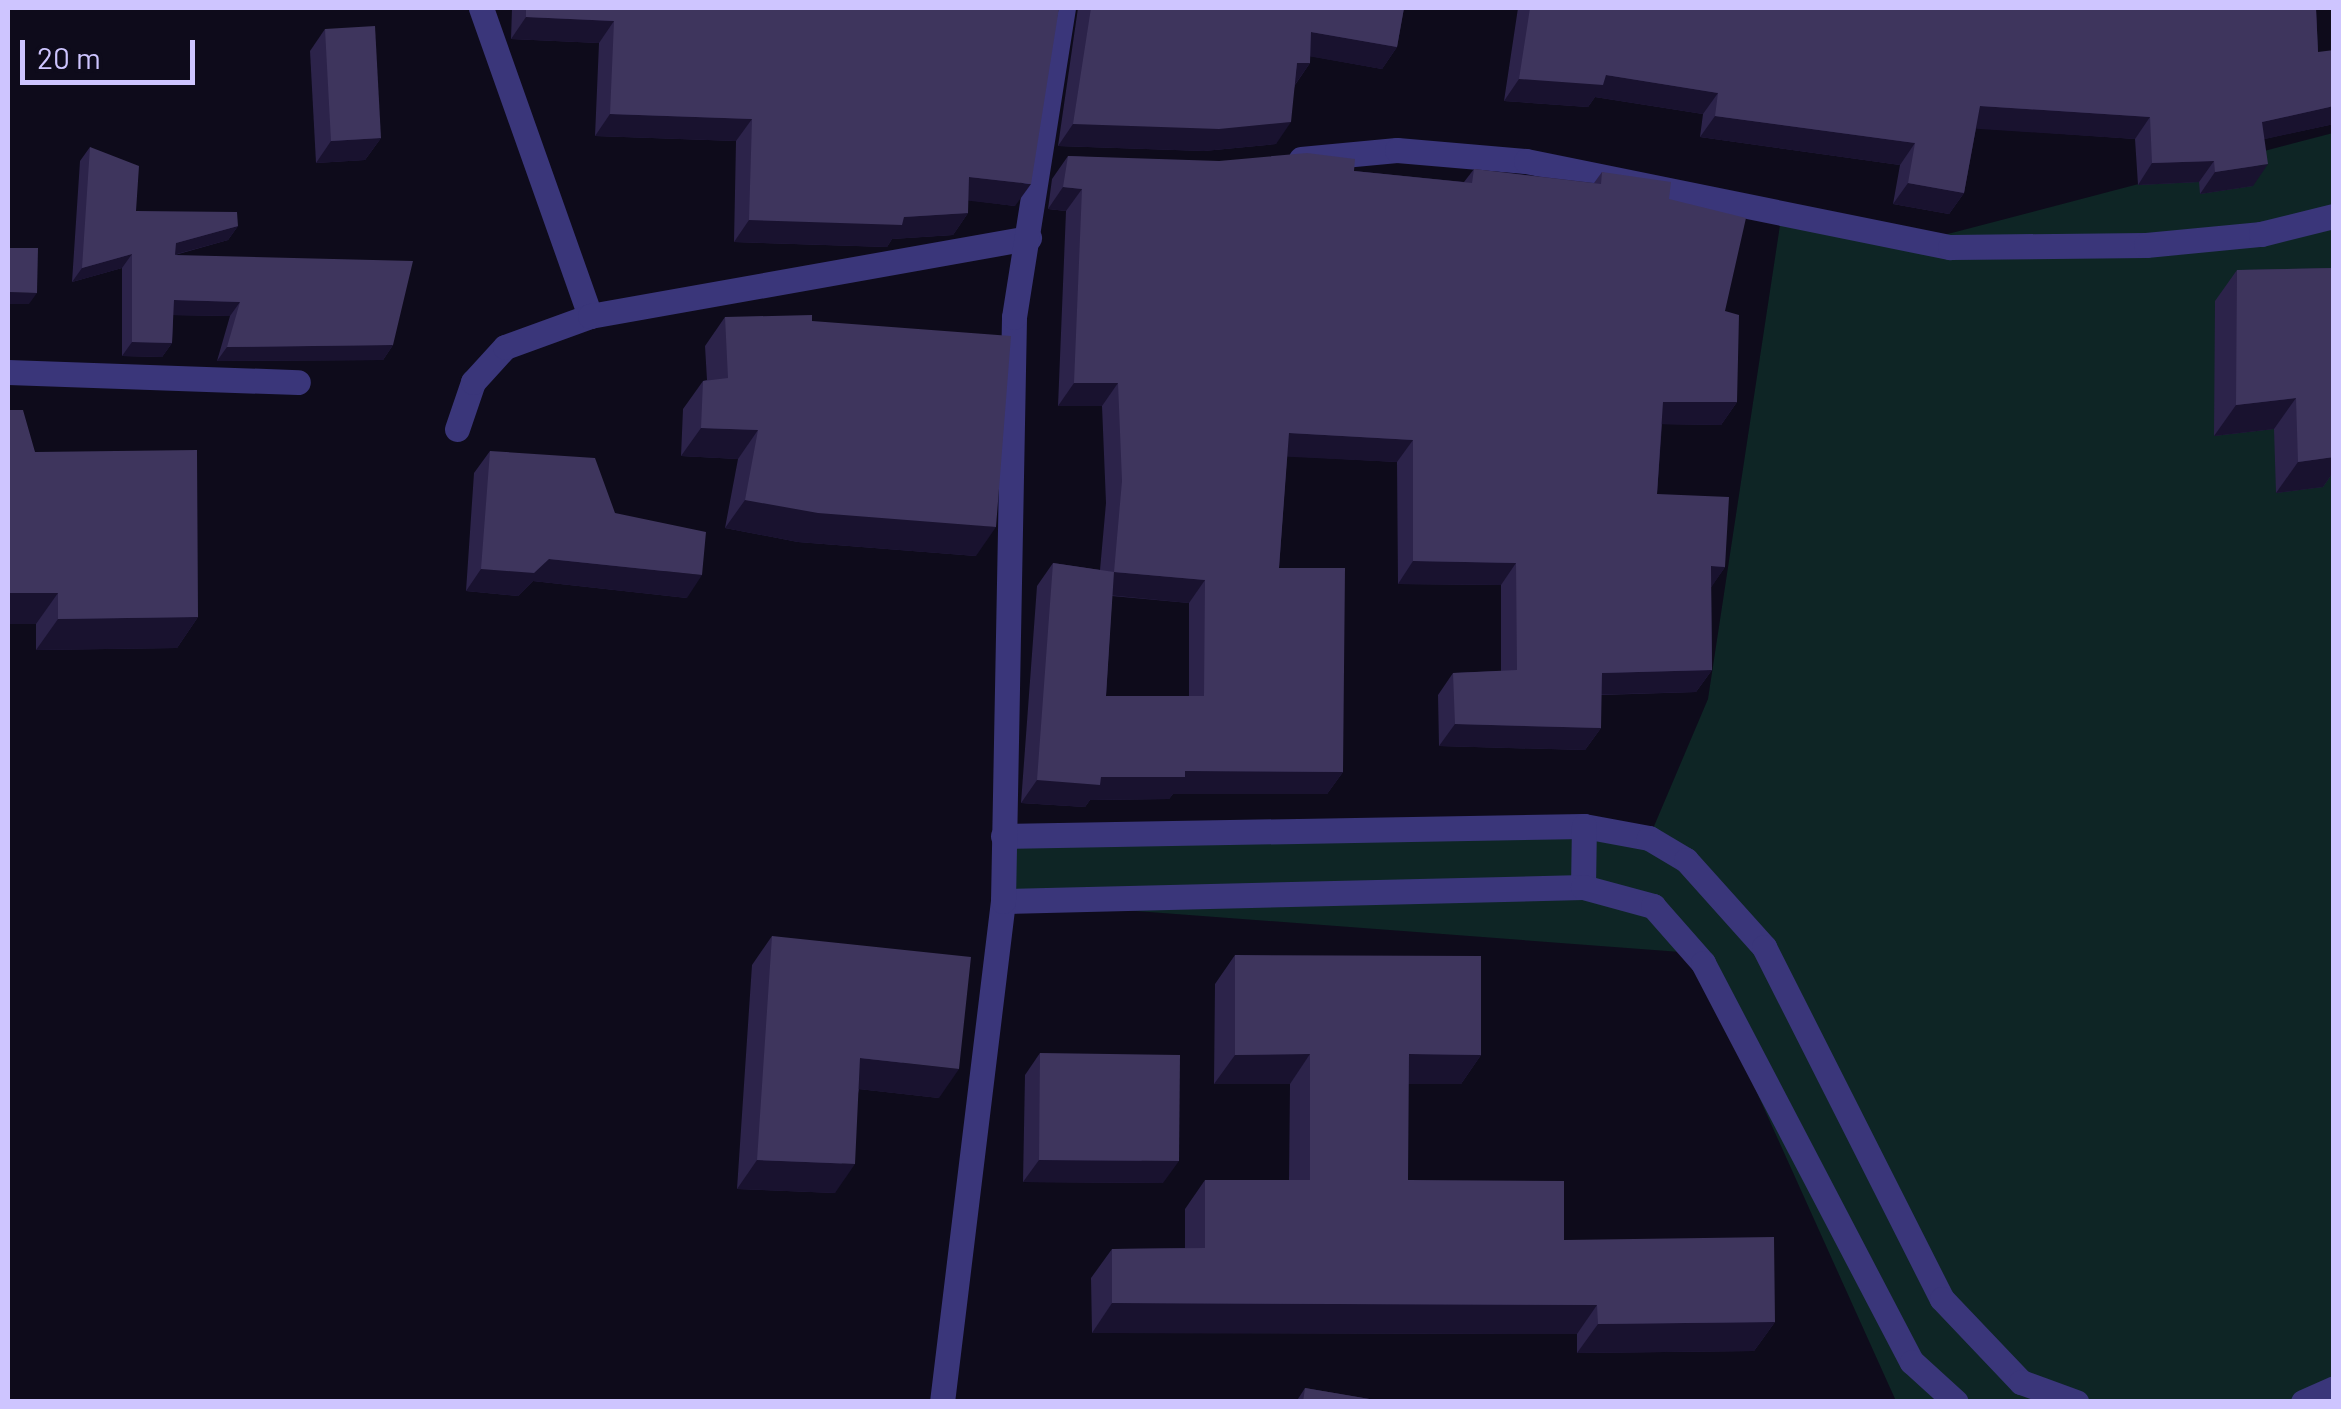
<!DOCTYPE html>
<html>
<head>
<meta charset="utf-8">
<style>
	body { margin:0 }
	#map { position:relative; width:2341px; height:1409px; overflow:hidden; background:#0e0b1b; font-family:Barlow,sans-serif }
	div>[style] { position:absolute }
	.green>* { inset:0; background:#0e2525 }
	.minor>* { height:25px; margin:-12.5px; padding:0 12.5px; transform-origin:12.5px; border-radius:12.5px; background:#3a367a }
	.wall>* { inset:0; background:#2c234a }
	.shaded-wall>* { inset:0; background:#19122f }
	.building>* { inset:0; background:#3e355d }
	span { translate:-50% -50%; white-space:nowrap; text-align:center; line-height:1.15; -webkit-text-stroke:8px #0e0b1b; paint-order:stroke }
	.frame { position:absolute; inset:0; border:10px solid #cec5ff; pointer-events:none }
	.scale { position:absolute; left:20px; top:40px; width:175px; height:45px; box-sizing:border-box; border:5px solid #cec5ff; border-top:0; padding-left:12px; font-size:30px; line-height:35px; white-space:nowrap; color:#cec5ff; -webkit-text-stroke:8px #0e0b1b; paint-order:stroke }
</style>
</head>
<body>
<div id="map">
	<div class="green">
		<div style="clip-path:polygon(2333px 133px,2333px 1401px,1896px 1401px,1694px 953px,1003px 901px,1003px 836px,1649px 838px,1708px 699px,1782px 212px,1921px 241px)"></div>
	</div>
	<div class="minor">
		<div style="left:481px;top:8px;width:327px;rotate:70.5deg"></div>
		<div style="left:1301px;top:159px;width:96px;rotate:-5.4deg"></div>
		<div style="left:1397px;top:150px;width:129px;rotate:4.9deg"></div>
		<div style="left:1526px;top:161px;width:433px;rotate:11.5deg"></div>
		<div style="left:1950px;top:247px;width:196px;rotate:-0.6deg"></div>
		<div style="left:2146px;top:245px;width:116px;rotate:-5.5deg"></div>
		<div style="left:2261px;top:234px;width:75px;rotate:-13.9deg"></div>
		<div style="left:8px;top:372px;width:290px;rotate:2deg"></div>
		<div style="left:457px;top:429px;width:50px;rotate:-71.2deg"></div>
		<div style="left:473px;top:382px;width:47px;rotate:-47.6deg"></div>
		<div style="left:505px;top:347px;width:90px;rotate:-20deg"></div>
		<div style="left:590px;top:316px;width:446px;rotate:-10.1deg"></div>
		<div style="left:1003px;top:836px;width:581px;rotate:-0.99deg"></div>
		<div style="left:1584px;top:826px;width:66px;rotate:10.5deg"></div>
		<div style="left:1649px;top:838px;width:43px;rotate:30.7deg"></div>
		<div style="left:1686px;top:860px;width:117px;rotate:48.1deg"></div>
		<div style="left:1764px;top:947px;width:394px;rotate:63.2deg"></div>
		<div style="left:1942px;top:1299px;width:115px;rotate:46.4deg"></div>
		<div style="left:2021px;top:1382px;width:59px;rotate:20deg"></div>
		<div style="left:1583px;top:887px;width:61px;rotate:-89.1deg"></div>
		<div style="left:1003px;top:901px;width:580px;rotate:-1.38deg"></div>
		<div style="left:1583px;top:887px;width:73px;rotate:15.2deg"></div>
		<div style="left:1653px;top:906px;width:76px;rotate:48.7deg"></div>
		<div style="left:1703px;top:963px;width:450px;rotate:62.4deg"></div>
		<div style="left:1912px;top:1362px;width:59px;rotate:42.3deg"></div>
		<div style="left:942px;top:1402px;width:505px;rotate:-83.06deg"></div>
		<div style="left:1003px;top:901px;width:584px;rotate:-88.92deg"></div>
		<div style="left:1014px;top:317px;width:313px;rotate:-81deg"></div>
		<div style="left:2303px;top:1402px;width:34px;rotate:-24deg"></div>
	</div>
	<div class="wall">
		<div style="clip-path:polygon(512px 8px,1059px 8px,1015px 206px,968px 200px,968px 213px,953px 235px,892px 239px,887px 247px,734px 242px,736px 141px,595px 136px,599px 43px,511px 39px)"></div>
		<div style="clip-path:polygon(1078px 8px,1404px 8px,1397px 47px,1382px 69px,1310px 56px,1310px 63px,1295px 85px,1276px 144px,1204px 151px,1058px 146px)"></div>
		<div style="clip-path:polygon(1518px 8px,2316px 8px,2318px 52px,2334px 124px,2264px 139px,2253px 186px,2200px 194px,2199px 182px,2138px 185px,2135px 139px,1976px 128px,1964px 193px,1949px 214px,1893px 204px,1900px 165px,1700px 137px,1703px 114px,1595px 97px,1588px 107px,1504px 101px)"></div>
		<div style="clip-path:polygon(325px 29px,381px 138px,365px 160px,316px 163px,310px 51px)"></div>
		<div style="clip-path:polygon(90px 147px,136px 211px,238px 226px,228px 240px,175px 255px,393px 345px,383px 360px,217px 361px,230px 316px,173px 315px,172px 343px,162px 357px,122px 356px,122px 268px,72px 282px,80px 161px)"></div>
		<div style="clip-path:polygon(evenodd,1068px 156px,1354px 171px,1464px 182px,1474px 169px,1594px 183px,1602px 172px,1669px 199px,1725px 311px,1737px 402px,1721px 425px,1662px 424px,1657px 494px,1725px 567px,1711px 587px,1712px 670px,1696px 692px,1601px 695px,1601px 728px,1585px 750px,1439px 746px,1438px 695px,1453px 673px,1501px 671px,1501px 585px,1398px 584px,1397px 462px,1287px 456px,1279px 568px,1343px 772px,1327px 794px,1173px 794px,1169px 799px,1090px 800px,1085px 807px,1021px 803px,1037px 586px,1053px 563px,1100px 570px,1106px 503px,1102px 406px,1058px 406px,1066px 211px,1048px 209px,1052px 179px,1068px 156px,1112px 596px,1189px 603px,1189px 696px,1106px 696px,1112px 596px)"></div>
		<div style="clip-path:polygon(2334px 268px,2334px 471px,2323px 487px,2276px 493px,2274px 429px,2214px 436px,2215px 301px,2237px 270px)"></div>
		<div style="clip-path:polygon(725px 317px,812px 321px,976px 556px,798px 542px,725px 528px,738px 459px,681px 456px,683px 409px,703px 381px,707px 380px,705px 346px)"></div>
		<div style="clip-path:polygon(8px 410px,35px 452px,198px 617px,177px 648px,36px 650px,36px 624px,8px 624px)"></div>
		<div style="clip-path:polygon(490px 451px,615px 513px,687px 598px,533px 581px,518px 596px,466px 591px,474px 473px)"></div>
		<div style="clip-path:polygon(772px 936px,939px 1098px,859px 1089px,835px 1193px,737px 1189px,752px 965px)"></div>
		<div style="clip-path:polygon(1235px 955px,1481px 1055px,1461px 1084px,1408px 1084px,1408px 1180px,1775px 1322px,1754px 1351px,1577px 1353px,1577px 1334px,1092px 1333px,1091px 1278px,1112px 1249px,1185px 1248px,1185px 1209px,1205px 1180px,1289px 1180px,1290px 1084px,1214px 1084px,1215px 984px)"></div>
		<div style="clip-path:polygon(1040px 1053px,1163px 1183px,1023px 1182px,1025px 1075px)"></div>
		<div style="clip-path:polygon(1305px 1388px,1387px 1402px,1296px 1402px)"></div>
	</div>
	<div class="shaded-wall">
		<div style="clip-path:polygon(526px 17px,614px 21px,599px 43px,511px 39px)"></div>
		<div style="clip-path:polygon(1311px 32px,1397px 47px,1382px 69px,1296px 54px)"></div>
		<div style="clip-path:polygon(1297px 63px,1310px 63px,1294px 86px)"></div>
		<div style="clip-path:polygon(1606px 75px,1718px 93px,1703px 114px,1595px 97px,1588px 107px,1504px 101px,1519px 79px)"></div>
		<div style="clip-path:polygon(1980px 106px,2150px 117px,2135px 139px,1965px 128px)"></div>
		<div style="clip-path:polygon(2334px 106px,2334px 124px,2247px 143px,2262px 122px)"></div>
		<div style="clip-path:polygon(610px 114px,752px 119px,736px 141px,595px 136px)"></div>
		<div style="clip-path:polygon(1715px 116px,1915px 143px,1900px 165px,1700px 137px)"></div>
		<div style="clip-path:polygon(1291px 122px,1276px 144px,1204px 151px,1058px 146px,1073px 124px)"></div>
		<div style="clip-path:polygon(381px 138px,365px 160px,316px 163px,331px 141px)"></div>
		<div style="clip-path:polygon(2214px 161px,2199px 182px,2138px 185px,2152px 163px)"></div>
		<div style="clip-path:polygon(2268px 164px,2253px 186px,2200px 194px,2215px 172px)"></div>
		<div style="clip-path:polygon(969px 177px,1031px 184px,1015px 206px,954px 199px)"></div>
		<div style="clip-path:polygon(1908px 183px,1964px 193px,1949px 214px,1893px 204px)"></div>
		<div style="clip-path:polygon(1063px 187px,1082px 189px,1066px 211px,1048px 209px)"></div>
		<div style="clip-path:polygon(968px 213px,953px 235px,892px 239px,887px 247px,734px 242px,749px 220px,904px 217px)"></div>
		<div style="clip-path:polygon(238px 226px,228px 240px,166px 257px,176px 243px)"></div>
		<div style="clip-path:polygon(132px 254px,122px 268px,72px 282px,82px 268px)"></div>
		<div style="clip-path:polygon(8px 292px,37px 293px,29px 304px,8px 304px)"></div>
		<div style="clip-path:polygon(174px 300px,240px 302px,230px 316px,164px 315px)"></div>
		<div style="clip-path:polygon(132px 342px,172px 343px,162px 357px,122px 356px)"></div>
		<div style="clip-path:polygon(393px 345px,383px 360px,217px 361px,227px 347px)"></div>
		<div style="clip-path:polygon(1074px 383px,1118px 383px,1102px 406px,1058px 406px)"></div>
		<div style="clip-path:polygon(2296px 398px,2274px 429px,2214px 436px,2236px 405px)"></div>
		<div style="clip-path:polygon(1663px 402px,1737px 402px,1721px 425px,1647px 424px)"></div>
		<div style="clip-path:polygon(701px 428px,758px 430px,738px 459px,681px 456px)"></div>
		<div style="clip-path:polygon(1289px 433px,1413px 440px,1397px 462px,1273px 456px)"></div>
		<div style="clip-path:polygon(2334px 457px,2334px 471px,2323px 487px,2276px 493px,2298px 462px)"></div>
		<div style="clip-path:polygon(745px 500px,996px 527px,976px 556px,798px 542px,725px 528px)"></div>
		<div style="clip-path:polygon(549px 559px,702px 575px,687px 598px,533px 581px,518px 596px,466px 591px,481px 569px)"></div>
		<div style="clip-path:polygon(1413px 561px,1516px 563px,1501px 585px,1398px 584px)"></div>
		<div style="clip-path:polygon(1711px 566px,1725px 567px,1710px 589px)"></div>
		<div style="clip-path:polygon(1114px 572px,1205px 580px,1189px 603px,1098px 594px)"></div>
		<div style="clip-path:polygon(8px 593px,58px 593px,36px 624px,8px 624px)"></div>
		<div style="clip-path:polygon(198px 617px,177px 648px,36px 650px,58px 619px)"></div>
		<div style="clip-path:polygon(1712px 670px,1696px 692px,1586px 695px,1602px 673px)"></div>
		<div style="clip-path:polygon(1455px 724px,1601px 728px,1585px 750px,1439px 746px)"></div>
		<div style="clip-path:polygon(1185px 771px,1343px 772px,1327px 794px,1173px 794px,1169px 799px,1090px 800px,1085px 807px,1021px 803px,1037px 780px)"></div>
		<div style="clip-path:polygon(1310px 1054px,1290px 1084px,1214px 1084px,1235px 1055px)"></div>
		<div style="clip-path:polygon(1409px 1054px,1481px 1055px,1461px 1084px,1388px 1084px)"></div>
		<div style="clip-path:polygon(860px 1058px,959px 1069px,939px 1098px,840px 1087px)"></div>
		<div style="clip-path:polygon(757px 1160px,855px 1164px,835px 1193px,737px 1189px)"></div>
		<div style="clip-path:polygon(1039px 1160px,1179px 1161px,1163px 1183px,1023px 1182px)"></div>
		<div style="clip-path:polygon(1112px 1303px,1597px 1305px,1577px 1334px,1092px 1333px)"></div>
		<div style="clip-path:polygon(1775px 1322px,1754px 1351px,1577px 1353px,1598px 1324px)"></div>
	</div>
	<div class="building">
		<div style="clip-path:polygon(526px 8px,1059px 8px,1031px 184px,969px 177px,968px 213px,904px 217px,902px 225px,749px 220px,752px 119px,610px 114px,614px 21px,526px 17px)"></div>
		<div style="clip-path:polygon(1091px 8px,1404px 8px,1397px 47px,1311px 32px,1310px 63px,1297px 63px,1291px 122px,1219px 129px,1073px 124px)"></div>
		<div style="clip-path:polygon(1530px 8px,2316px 8px,2318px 52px,2334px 50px,2334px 106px,2262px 122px,2268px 164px,2215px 172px,2214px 161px,2152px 163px,2150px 117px,1980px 106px,1964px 193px,1908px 183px,1915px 143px,1715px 116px,1718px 93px,1606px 75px,1603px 85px,1519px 79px)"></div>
		<div style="clip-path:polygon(375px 26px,381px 138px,331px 141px,325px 29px)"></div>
		<div style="clip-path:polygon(90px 147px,139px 166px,136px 211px,237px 212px,238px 226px,176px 243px,175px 255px,413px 261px,393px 345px,227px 347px,240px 302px,174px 300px,172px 343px,132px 342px,132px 254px,82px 268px)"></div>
		<div style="clip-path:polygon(evenodd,1307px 153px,1355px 159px,1354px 171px,1472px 183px,1474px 169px,1601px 184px,1602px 172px,1671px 182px,1669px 199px,1746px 218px,1725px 311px,1739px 315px,1737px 402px,1663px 402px,1657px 494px,1729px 497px,1725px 567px,1711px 566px,1712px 670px,1602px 673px,1601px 728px,1455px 724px,1453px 673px,1517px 670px,1516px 563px,1413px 561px,1413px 440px,1289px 433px,1279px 568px,1345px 568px,1343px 772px,1185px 771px,1185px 777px,1101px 777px,1100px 785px,1037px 780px,1053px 563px,1114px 572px,1122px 481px,1118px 383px,1074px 383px,1082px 189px,1063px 187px,1068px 156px,1219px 161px,1307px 153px,1114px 572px,1205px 580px,1204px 696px,1106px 696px,1114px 572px)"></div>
		<div style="clip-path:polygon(8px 248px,38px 248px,37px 293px,8px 292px)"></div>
		<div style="clip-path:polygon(2334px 268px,2334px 457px,2298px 462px,2296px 398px,2236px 405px,2237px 270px)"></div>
		<div style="clip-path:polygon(812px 315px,812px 321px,1011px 336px,996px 527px,818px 513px,745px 500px,758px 430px,701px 428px,703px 381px,728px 378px,725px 317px)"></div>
		<div style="clip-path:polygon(8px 410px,23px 410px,35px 452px,197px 450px,198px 617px,58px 619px,58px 593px,8px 593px)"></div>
		<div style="clip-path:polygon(490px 451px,595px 458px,615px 513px,706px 532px,702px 575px,549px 559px,534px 573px,481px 569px)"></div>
		<div style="clip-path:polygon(772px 936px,971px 957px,959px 1069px,860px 1058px,855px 1164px,757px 1160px)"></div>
		<div style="clip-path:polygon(1235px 955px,1481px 956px,1481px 1055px,1409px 1054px,1408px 1180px,1564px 1181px,1564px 1240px,1774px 1237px,1775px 1322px,1598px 1324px,1597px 1305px,1112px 1303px,1112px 1249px,1205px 1248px,1205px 1180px,1310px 1180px,1310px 1054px,1235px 1055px)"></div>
		<div style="clip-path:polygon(1040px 1053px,1180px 1055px,1179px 1161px,1039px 1160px)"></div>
		<div style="clip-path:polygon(1305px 1388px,1387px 1402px,1303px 1402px)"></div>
	</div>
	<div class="frame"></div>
	<div class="scale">20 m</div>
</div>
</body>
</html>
